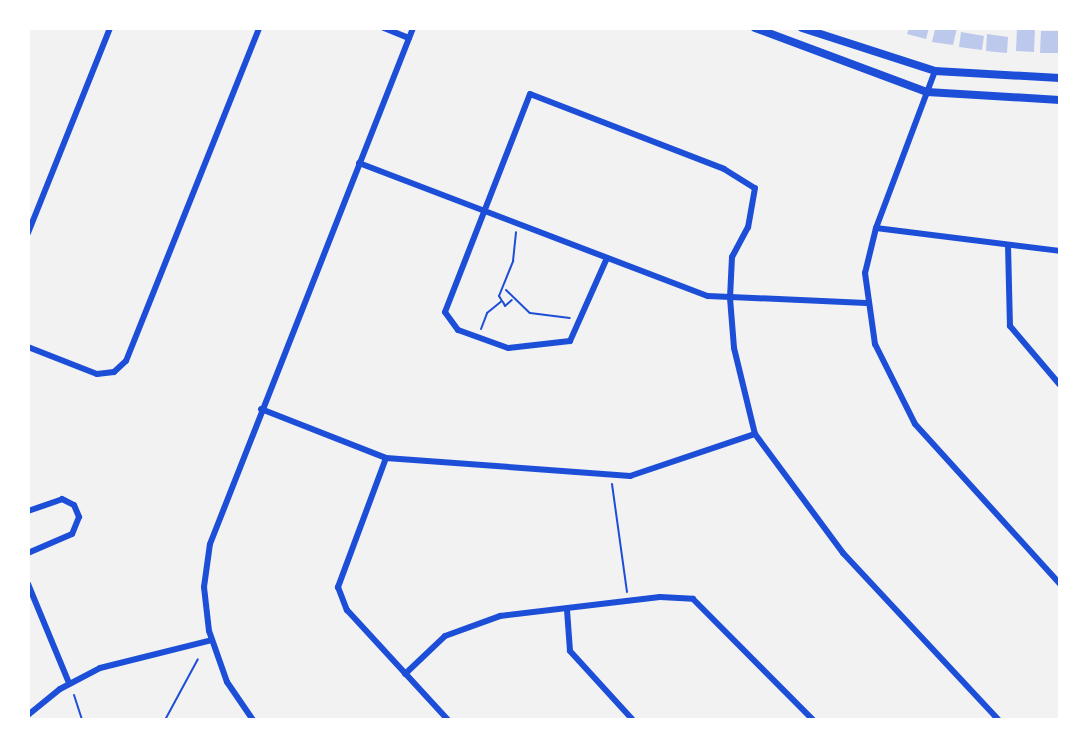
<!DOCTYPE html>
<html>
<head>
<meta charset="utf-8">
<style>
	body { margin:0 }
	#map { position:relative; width:1088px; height:748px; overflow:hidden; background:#f2f2f2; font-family:"Varela Round",sans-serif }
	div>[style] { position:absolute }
	.building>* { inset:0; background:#bdc9ec }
	.path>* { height:2px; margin:-1px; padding:0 1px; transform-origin:1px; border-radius:1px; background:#1d4ed8 }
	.minor>* { height:6px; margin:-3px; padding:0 3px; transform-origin:3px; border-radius:3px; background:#1d4ed8 }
	.tertiary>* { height:8px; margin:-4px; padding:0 4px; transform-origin:4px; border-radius:4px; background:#1d4ed8 }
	span { translate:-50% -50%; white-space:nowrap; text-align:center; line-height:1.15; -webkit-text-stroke:6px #fff; paint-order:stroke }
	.frame { position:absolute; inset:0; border:30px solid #fff; pointer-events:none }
</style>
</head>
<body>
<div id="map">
	<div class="building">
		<div style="clip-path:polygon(909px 28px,929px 28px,926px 39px,907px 34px)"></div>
		<div style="clip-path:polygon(957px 28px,953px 45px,932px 42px,935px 29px)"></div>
		<div style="clip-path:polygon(1017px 28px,1035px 29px,1034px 52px,1016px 51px)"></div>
		<div style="clip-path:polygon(1041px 31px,1060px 31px,1060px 53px,1040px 53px)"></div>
		<div style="clip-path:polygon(961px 32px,984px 36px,982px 50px,959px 47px)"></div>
		<div style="clip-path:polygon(987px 34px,1008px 37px,1007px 53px,986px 51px)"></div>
	</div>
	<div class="path">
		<div style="left:506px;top:290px;width:33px;rotate:44deg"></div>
		<div style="left:530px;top:313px;width:40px;rotate:7.1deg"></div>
		<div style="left:503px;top:302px;width:4px;rotate:63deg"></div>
		<div style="left:505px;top:306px;width:9px;rotate:-41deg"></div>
		<div style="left:481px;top:329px;width:17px;rotate:-69deg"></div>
		<div style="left:487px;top:313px;width:19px;rotate:-39deg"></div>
		<div style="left:502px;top:301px;width:6px;rotate:-121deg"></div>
		<div style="left:499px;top:296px;width:38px;rotate:-68deg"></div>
		<div style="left:513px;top:261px;width:29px;rotate:-84deg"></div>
		<div style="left:612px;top:484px;width:109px;rotate:82.1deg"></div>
		<div style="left:74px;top:695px;width:26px;rotate:72deg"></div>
		<div style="left:165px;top:720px;width:69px;rotate:-61.6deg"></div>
	</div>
	<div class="minor">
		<div style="left:384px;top:28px;width:27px;rotate:22deg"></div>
		<div style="left:935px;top:71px;width:168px;rotate:110.6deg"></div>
		<div style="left:876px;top:228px;width:46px;rotate:103.7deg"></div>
		<div style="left:865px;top:273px;width:72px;rotate:82deg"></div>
		<div style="left:875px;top:344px;width:89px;rotate:63.4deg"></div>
		<div style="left:915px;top:424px;width:216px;rotate:47.8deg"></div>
		<div style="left:359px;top:163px;width:373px;rotate:20.9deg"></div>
		<div style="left:708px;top:296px;width:158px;rotate:2.5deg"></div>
		<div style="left:876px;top:228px;width:185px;rotate:7.1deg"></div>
		<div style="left:28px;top:233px;width:221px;rotate:-68.2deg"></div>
		<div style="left:1008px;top:245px;width:81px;rotate:88.6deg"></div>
		<div style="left:1010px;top:326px;width:77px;rotate:49.7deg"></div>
		<div style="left:607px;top:258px;width:91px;rotate:114deg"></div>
		<div style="left:570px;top:341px;width:62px;rotate:173.6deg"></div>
		<div style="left:508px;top:348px;width:53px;rotate:-160.2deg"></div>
		<div style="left:458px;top:330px;width:22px;rotate:-126deg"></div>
		<div style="left:445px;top:312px;width:234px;rotate:-68.7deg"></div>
		<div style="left:530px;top:94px;width:208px;rotate:21.1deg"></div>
		<div style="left:724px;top:169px;width:36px;rotate:32deg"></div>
		<div style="left:755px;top:188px;width:40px;rotate:100deg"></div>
		<div style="left:748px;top:227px;width:34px;rotate:118deg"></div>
		<div style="left:732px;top:257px;width:41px;rotate:92.8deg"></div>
		<div style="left:730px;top:298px;width:50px;rotate:85.4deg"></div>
		<div style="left:734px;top:348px;width:89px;rotate:76.3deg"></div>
		<div style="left:755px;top:434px;width:148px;rotate:53.5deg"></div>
		<div style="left:843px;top:553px;width:229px;rotate:47deg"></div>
		<div style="left:28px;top:347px;width:74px;rotate:21.4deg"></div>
		<div style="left:97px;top:374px;width:17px;rotate:-7deg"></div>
		<div style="left:114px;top:372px;width:16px;rotate:-43deg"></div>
		<div style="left:126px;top:361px;width:359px;rotate:-68.2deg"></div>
		<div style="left:261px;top:409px;width:134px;rotate:21.4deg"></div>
		<div style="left:386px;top:458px;width:245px;rotate:4.2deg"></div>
		<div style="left:630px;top:476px;width:132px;rotate:-18.6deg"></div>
		<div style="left:386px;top:458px;width:138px;rotate:110.4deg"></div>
		<div style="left:338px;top:587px;width:25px;rotate:69deg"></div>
		<div style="left:347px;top:610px;width:149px;rotate:47.4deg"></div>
		<div style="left:28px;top:511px;width:36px;rotate:-19deg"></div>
		<div style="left:62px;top:499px;width:13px;rotate:27deg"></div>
		<div style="left:74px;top:505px;width:13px;rotate:67deg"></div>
		<div style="left:79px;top:517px;width:18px;rotate:112deg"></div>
		<div style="left:72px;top:534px;width:48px;rotate:156.6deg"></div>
		<div style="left:28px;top:584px;width:107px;rotate:67.5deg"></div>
		<div style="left:567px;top:610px;width:41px;rotate:85.8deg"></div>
		<div style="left:570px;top:651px;width:93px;rotate:47.6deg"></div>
		<div style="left:405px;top:674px;width:55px;rotate:-43.5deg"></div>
		<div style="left:445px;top:636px;width:59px;rotate:-20deg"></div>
		<div style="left:500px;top:616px;width:161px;rotate:-6.8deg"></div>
		<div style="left:660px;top:597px;width:33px;rotate:3deg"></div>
		<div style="left:693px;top:599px;width:170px;rotate:45.2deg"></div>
		<div style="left:28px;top:715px;width:41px;rotate:-39.1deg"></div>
		<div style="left:60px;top:689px;width:45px;rotate:-27.7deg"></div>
		<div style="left:100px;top:668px;width:115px;rotate:-14deg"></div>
		<div style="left:253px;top:720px;width:46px;rotate:-124.4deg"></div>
		<div style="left:227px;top:682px;width:54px;rotate:-109.4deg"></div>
		<div style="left:209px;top:631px;width:44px;rotate:-96.5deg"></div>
		<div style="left:204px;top:587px;width:43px;rotate:-82.1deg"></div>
		<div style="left:210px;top:544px;width:554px;rotate:-68.52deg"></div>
	</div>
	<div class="tertiary">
		<div style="left:755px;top:28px;width:184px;rotate:20.4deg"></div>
		<div style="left:927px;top:92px;width:133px;rotate:3.4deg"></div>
		<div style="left:802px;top:28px;width:140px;rotate:17.9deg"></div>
		<div style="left:935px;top:71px;width:125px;rotate:3.2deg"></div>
	</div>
	<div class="frame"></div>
</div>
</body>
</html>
